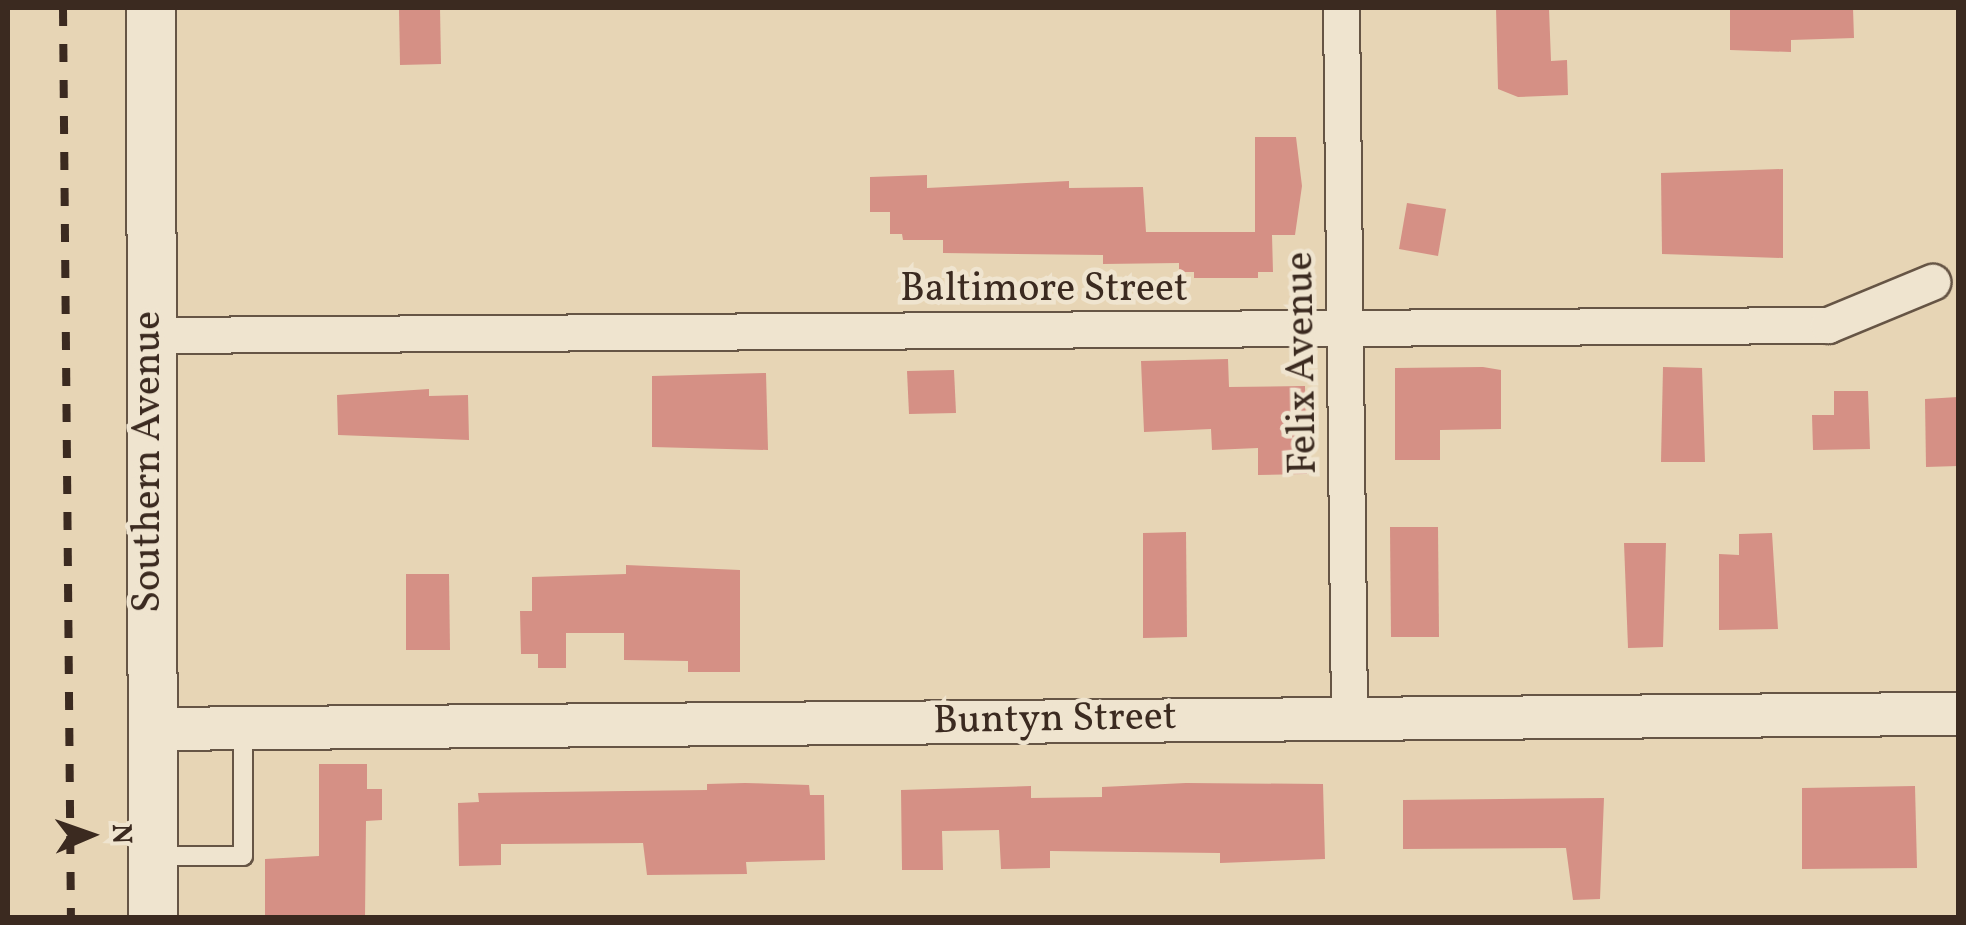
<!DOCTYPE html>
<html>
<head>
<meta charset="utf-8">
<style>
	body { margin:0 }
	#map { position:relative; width:1966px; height:925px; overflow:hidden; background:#e7d5b5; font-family:Vollkorn,serif }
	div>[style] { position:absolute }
	.building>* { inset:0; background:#d59085 }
	.roads { filter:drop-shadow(2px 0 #665545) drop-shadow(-2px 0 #665545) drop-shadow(0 2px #665545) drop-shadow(0 -2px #665545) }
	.service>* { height:18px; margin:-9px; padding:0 9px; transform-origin:9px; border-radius:9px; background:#efe4cf }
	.minor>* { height:35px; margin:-17.5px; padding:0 17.5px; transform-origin:17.5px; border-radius:17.5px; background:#efe4cf }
	.tertiary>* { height:42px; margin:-21px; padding:0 21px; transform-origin:21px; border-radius:21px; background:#efe4cf }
	.secondary>* { height:48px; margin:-24px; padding:0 24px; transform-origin:24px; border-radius:24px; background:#efe4cf }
	.rail>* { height:8px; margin-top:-4px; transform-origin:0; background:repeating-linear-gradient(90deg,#3b2a20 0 18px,transparent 0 36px) }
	span { translate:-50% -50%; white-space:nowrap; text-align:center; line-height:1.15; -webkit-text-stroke:9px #efe4cf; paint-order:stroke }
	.street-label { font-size:40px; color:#3b2a20 }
	.frame { position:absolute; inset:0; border:10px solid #3b2a20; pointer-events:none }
	.north { position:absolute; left:40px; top:785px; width:100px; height:100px; -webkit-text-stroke:8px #efe4cf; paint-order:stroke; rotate:88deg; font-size:28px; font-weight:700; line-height:40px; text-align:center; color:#3b2a20 }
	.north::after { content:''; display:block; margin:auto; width:35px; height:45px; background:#3b2a20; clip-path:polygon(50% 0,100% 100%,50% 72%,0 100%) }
</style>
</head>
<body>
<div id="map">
	<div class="building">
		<div style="clip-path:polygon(399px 8px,440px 8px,441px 64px,400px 65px)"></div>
		<div style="clip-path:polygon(1496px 8px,1549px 8px,1551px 61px,1567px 60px,1568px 95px,1518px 97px,1498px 89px)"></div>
		<div style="clip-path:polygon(1730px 8px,1853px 8px,1854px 38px,1791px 40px,1791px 52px,1730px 50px)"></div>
		<div style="clip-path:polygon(1255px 137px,1296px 137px,1302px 186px,1295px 235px,1272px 235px,1273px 272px,1258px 272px,1258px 278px,1194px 278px,1194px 272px,1179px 272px,1179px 263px,1103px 264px,1103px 255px,943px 253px,943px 240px,903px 240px,902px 234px,890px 234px,890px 212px,870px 212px,870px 177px,927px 175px,927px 188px,1069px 181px,1069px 188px,1143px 187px,1146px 232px,1255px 232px)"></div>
		<div style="clip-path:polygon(1783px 169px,1783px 258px,1662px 254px,1661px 173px)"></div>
		<div style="clip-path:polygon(1407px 203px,1446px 209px,1438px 256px,1399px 249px)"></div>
		<div style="clip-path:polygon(1228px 359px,1229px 387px,1305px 386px,1307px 474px,1258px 475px,1258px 448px,1212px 450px,1211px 429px,1144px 432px,1141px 361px)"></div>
		<div style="clip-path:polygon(1483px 367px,1501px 370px,1501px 429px,1440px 430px,1440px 460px,1395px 460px,1395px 368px)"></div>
		<div style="clip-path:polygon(1663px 367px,1702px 368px,1705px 462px,1661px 462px)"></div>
		<div style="clip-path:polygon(954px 370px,956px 413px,909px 414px,907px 371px)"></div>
		<div style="clip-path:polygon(766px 373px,768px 450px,652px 447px,652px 376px)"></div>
		<div style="clip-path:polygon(429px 389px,429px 396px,468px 395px,469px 440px,338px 435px,337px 395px)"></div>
		<div style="clip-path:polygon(1834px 391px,1868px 391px,1870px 449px,1813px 450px,1812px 415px,1834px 415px)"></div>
		<div style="clip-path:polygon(1958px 397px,1958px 466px,1926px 467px,1925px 399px)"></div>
		<div style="clip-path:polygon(1390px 527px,1438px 527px,1439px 637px,1391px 637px)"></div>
		<div style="clip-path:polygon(1186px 532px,1187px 637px,1143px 638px,1143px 533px)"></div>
		<div style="clip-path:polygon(1772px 533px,1778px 629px,1719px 630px,1719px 554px,1739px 555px,1739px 534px)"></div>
		<div style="clip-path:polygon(1624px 543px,1666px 543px,1663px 647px,1628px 648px)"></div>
		<div style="clip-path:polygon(626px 565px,740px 570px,740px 672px,688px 672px,688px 661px,624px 660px,624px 633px,566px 633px,566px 668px,538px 668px,538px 654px,521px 654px,520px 611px,532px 611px,532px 577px,626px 574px)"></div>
		<div style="clip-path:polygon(406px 574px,449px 574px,450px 650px,406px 650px)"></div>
		<div style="clip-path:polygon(319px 764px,367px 764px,367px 789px,382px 789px,382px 820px,366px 821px,365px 918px,265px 918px,265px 859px,319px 856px)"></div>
		<div style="clip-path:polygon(745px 783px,809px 785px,810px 795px,824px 795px,825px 860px,746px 862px,747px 874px,647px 875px,643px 843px,501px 844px,501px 865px,459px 866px,458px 803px,479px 802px,478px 793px,707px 790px,707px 784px)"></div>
		<div style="clip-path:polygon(1186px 783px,1323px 784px,1325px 859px,1220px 863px,1220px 853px,1050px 851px,1050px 868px,1001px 869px,999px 830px,942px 831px,943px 870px,902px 870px,901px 790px,1031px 786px,1031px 798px,1102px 797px,1102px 787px)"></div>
		<div style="clip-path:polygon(1915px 786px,1917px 868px,1802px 869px,1802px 788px)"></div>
		<div style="clip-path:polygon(1604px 798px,1600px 899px,1573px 900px,1566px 848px,1403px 849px,1403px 800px)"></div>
	</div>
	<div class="roads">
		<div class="service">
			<div style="left:153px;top:856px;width:90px"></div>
			<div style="left:243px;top:856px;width:128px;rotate:-90deg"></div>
		</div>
		<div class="minor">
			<div style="left:1341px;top:8px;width:709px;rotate:89.35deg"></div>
			<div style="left:148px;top:335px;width:1680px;rotate:-0.34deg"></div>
			<div style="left:1828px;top:325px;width:113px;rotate:-22.5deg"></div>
		</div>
		<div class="tertiary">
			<div style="left:151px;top:729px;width:1807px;rotate:-0.48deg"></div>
		</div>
		<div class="secondary">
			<div style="left:151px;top:8px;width:910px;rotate:89.87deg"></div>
		</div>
	</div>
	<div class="rail">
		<div style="left:63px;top:8px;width:910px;rotate:89.5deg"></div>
	</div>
	<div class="street-label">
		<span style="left:1044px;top:290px">Baltimore Street</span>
		<span style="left:1303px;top:363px;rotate:-91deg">Felix Avenue</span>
		<span style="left:149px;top:462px;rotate:-90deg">Southern Avenue</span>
		<span style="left:1055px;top:720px;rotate:-1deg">Buntyn Street</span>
	</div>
	<div class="frame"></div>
	<div class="north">N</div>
</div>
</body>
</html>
